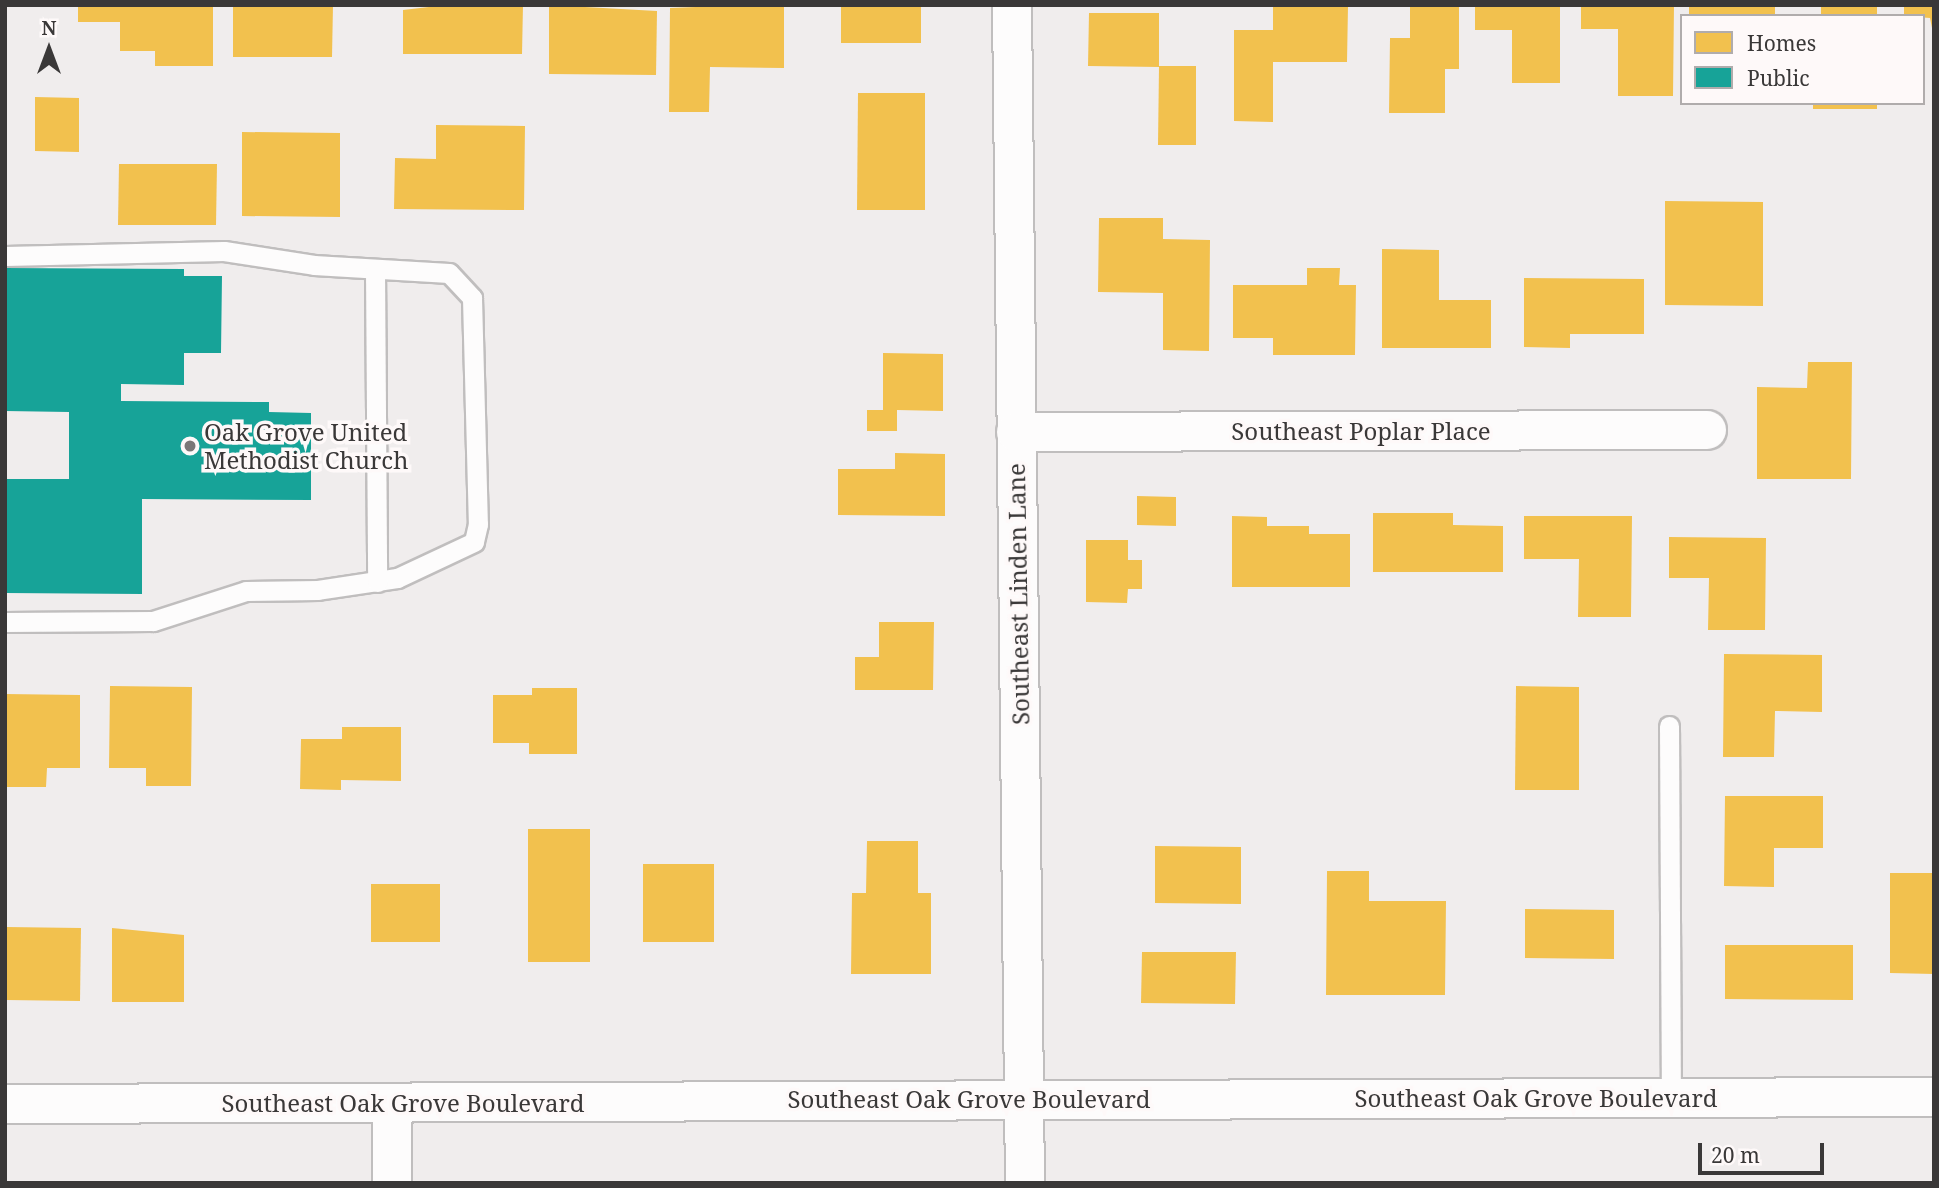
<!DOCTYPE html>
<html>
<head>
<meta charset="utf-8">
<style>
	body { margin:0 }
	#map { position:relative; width:1939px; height:1188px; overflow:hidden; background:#f0eded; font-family:"Noto Serif",serif }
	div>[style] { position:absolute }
	.homes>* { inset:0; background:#f2c14e }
	.public>* { inset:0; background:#17a398 }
	.roads { filter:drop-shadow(2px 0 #c0bebe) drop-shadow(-2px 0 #c0bebe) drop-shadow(0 2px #c0bebe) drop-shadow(0 -2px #c0bebe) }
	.lane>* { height:19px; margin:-9.5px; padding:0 9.5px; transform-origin:9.5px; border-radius:9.5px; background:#fdfcfc }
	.street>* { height:38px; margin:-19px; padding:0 19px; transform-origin:19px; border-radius:19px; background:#fdfcfc }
	.secondary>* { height:38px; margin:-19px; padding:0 19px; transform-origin:19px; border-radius:19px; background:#fdfcfc }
	.dots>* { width:19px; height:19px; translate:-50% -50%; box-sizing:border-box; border:4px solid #fef9f9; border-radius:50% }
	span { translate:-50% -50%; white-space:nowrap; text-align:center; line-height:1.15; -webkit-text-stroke:7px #fef9f9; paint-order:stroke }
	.street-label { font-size:24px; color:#3a3838 }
	.poi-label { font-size:24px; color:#3a3838 }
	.left { translate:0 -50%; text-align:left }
	.frame { position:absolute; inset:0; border:7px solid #3a3838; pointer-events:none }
	.legend { position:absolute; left:1680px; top:14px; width:245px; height:91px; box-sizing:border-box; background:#fef9f9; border:2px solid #b0acac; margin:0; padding:9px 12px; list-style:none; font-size:21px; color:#3a3838 }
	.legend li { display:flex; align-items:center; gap:14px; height:35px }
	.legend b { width:35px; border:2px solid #b0acac }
	.north { position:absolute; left:14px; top:14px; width:70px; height:70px; -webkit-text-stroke:5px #fef9f9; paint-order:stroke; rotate:0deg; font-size:19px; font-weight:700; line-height:28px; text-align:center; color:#3a3838 }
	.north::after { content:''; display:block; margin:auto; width:24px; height:32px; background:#3a3838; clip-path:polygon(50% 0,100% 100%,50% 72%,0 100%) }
	.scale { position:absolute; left:1698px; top:1143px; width:126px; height:32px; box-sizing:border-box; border:4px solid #3a3838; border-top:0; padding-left:9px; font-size:21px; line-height:24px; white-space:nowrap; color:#3a3838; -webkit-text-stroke:5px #fef9f9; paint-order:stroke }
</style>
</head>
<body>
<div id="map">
	<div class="homes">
		<div style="clip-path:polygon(78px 5px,213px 5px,213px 66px,155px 66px,155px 51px,120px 51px,120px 22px,78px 22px)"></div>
		<div style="clip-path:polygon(233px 5px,333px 5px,332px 57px,233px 57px)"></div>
		<div style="clip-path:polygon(446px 5px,523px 5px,522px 54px,403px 54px,403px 10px)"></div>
		<div style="clip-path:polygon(549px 5px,657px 11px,656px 75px,549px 74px)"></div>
		<div style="clip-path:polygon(747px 5px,784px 5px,784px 68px,710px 67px,709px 112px,669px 112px,670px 8px)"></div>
		<div style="clip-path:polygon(841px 5px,921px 5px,921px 43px,841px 43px)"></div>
		<div style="clip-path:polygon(1410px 5px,1459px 5px,1459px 69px,1445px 69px,1445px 113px,1389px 113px,1390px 38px,1410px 38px)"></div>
		<div style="clip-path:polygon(1475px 5px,1560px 5px,1560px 83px,1512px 83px,1512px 30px,1475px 30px)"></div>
		<div style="clip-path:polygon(1581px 5px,1674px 5px,1673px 96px,1618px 96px,1618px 29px,1581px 29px)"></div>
		<div style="clip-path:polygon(1689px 5px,1775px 5px,1775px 16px,1689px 16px)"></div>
		<div style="clip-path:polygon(1821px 5px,1877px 5px,1877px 16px,1821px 16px)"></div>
		<div style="clip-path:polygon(1904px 5px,1934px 5px,1934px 38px,1930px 18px,1904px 16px)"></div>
		<div style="clip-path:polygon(1273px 6px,1348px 6px,1347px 62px,1273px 62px,1273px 122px,1234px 121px,1234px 30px,1273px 30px)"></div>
		<div style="clip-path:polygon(1089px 13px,1159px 13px,1159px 67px,1088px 66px)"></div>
		<div style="clip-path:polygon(1159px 66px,1196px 66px,1196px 145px,1158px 145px)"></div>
		<div style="clip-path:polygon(858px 93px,925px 93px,925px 210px,857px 210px)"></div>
		<div style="clip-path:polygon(35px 97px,79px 98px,79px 152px,35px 151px)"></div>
		<div style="clip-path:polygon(1813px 103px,1877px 103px,1877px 109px,1813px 109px)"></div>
		<div style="clip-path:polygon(436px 125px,525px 126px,524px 210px,394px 209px,395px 158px,436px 159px)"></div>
		<div style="clip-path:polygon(242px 132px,340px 133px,340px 217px,242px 216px)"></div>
		<div style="clip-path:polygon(119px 164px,217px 164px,216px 225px,118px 225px)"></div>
		<div style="clip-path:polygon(1665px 201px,1763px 202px,1763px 306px,1665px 305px)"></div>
		<div style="clip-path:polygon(1099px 218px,1163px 218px,1163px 239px,1210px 240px,1209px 351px,1163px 350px,1163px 293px,1098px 292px)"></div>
		<div style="clip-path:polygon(1382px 249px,1439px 250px,1439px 300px,1491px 300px,1491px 348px,1382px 348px)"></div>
		<div style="clip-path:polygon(1307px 268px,1340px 268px,1339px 285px,1356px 285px,1355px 355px,1273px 355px,1273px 338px,1233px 338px,1233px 285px,1307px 285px)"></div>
		<div style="clip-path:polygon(1524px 278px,1644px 279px,1644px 334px,1570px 334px,1570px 348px,1524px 347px)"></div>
		<div style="clip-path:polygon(883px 353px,943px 354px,943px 411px,897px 410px,897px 431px,867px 431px,867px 410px,883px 410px)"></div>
		<div style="clip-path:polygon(1808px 362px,1852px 362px,1851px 479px,1757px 479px,1757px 387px,1807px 388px)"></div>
		<div style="clip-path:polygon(895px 453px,945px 454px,945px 516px,838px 515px,838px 469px,895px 469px)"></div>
		<div style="clip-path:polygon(1137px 496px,1176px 497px,1176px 526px,1137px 525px)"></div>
		<div style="clip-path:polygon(1373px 513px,1453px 513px,1453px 525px,1503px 526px,1503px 572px,1373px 572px)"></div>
		<div style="clip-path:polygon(1232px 516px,1267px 517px,1267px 526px,1309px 526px,1309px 534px,1350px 534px,1350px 587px,1232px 587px)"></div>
		<div style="clip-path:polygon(1524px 516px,1632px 516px,1631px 617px,1578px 617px,1579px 559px,1524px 559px)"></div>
		<div style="clip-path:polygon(1669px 537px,1766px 538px,1765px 630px,1708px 630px,1709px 578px,1669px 578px)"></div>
		<div style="clip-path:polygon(1086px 540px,1128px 540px,1128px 560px,1142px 560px,1142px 589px,1128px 589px,1127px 603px,1086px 602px)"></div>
		<div style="clip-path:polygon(879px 622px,934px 622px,933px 690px,855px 690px,855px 657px,879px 657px)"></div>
		<div style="clip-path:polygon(1724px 654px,1822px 655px,1822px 712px,1775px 711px,1774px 757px,1723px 757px)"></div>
		<div style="clip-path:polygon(110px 686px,192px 687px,191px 786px,146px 786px,146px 768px,109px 768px)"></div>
		<div style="clip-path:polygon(1516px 686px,1579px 687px,1579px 790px,1515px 790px)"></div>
		<div style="clip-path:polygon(532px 688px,577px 688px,577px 754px,529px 754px,529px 743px,493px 743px,493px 695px,532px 695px)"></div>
		<div style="clip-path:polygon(5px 694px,80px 695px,80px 768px,47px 768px,46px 787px,5px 787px)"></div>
		<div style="clip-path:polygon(342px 727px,401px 727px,401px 781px,341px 780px,341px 790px,300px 789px,301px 739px,342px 739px)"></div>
		<div style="clip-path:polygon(1725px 796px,1823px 796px,1823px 848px,1774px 848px,1774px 887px,1724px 886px)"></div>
		<div style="clip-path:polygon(528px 829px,590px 829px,590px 962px,528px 962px)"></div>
		<div style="clip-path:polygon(867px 841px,918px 841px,918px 893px,931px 893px,931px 974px,851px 974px,852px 893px,866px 893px)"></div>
		<div style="clip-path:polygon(1155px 846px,1241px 847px,1241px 904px,1155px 903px)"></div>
		<div style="clip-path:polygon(643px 864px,714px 864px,714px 942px,643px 942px)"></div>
		<div style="clip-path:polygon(1327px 871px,1369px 871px,1369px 901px,1446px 901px,1445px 995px,1326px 995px)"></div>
		<div style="clip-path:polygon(1890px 873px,1934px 873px,1934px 974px,1890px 973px)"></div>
		<div style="clip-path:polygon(371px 884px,440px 884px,440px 942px,371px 942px)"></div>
		<div style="clip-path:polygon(1525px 909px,1614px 910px,1614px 959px,1525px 958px)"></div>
		<div style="clip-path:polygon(6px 927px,81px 928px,80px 1001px,6px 1000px)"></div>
		<div style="clip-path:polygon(112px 928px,184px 935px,184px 1002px,112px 1002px)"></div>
		<div style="clip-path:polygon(1725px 945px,1853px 945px,1853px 1000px,1725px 999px)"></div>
		<div style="clip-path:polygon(1142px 952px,1236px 952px,1235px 1004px,1141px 1003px)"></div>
	</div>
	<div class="public">
		<div style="clip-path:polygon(5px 268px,184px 269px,184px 276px,222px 276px,221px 353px,184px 353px,184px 385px,121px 384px,121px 401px,269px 402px,269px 412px,311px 413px,311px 500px,142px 499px,142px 594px,5px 593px,5px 479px,69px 479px,69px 412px,5px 411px)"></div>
	</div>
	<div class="roads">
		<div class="lane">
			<div style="left:5px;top:256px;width:219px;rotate:-1.3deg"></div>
			<div style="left:224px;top:251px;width:91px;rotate:8.8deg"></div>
			<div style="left:314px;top:265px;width:135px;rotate:3.4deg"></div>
			<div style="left:449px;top:273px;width:34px;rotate:47deg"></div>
			<div style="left:472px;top:298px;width:226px;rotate:88.5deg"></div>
			<div style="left:478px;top:524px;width:18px;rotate:103deg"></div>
			<div style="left:474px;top:542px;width:85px;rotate:154.9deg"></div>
			<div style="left:397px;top:578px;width:80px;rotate:171.4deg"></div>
			<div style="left:318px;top:590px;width:72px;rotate:179.2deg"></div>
			<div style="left:246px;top:591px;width:98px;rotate:162.1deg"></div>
			<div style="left:153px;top:621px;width:148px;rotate:179.6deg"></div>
			<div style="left:375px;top:269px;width:313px;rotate:89.6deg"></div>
			<div style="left:1669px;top:726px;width:372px;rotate:89.7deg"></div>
		</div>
		<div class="street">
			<div style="left:1012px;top:5px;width:1178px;rotate:89.37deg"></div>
			<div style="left:1016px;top:432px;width:691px;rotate:-0.17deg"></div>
			<div style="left:392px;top:1183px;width:80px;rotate:-90deg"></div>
		</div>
		<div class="secondary">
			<div style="left:5px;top:1104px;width:1929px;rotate:-0.21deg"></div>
		</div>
	</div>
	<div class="dots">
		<div style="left:190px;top:446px;background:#7a7777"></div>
	</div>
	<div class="street-label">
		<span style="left:1361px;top:431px">Southeast Poplar Place</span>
		<span style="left:1018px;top:594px;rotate:-91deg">Southeast Linden Lane</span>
		<span style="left:1536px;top:1098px">Southeast Oak Grove Boulevard</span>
		<span style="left:969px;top:1099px">Southeast Oak Grove Boulevard</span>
		<span style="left:403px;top:1103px">Southeast Oak Grove Boulevard</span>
	</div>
	<div class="poi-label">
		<span class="left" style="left:204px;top:446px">Oak Grove United<br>Methodist Church</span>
	</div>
	<div class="frame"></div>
	<ul class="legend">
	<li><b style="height:19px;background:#f2c14e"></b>Homes</li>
	<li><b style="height:19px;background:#17a398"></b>Public</li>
	</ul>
	<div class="north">N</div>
	<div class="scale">20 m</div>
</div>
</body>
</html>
